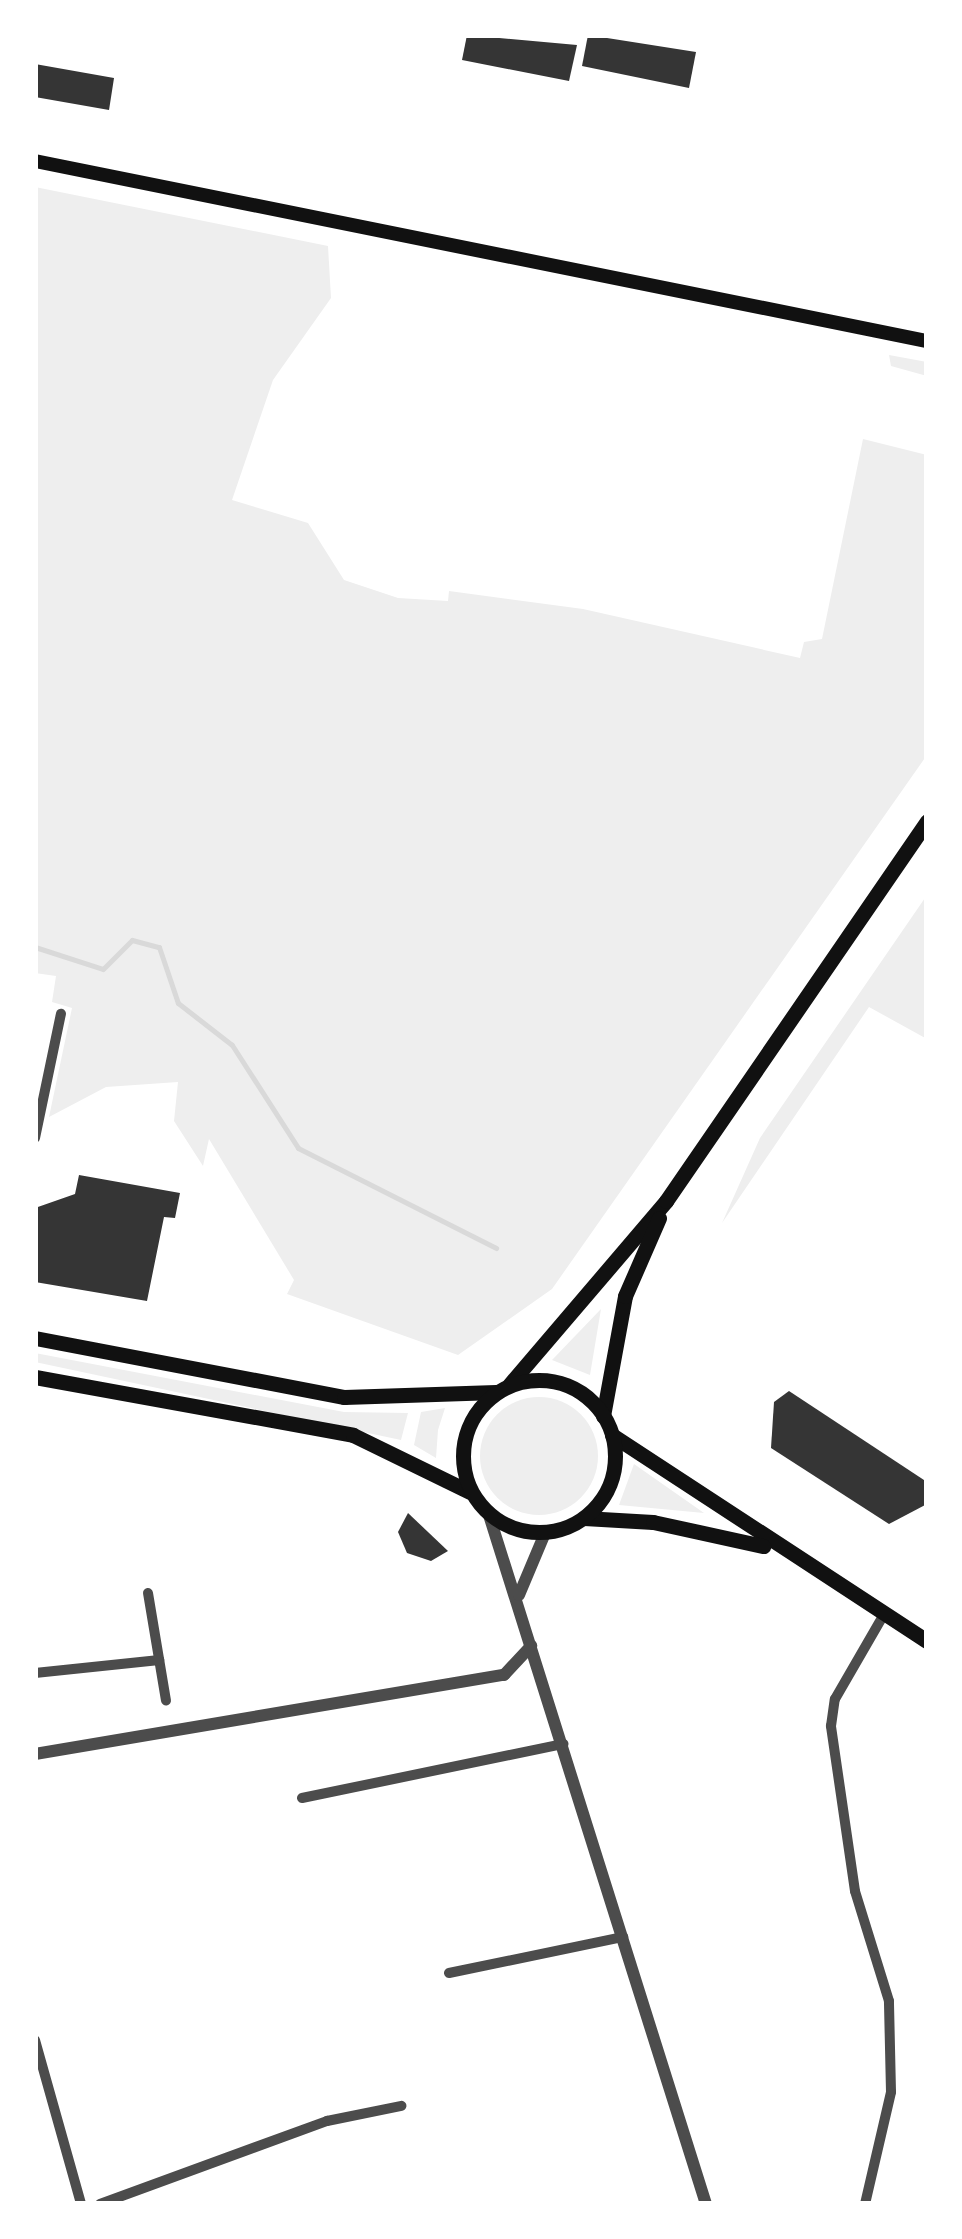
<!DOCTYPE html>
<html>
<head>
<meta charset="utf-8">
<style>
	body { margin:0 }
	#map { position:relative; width:962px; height:2239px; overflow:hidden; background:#fff; font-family:"Nunito Sans",sans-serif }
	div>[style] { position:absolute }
	.green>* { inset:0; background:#eee }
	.round { border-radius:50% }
	.stream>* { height:5px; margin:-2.5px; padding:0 2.5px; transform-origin:2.5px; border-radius:2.5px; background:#d9d9d9 }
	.building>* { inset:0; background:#353535 }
	.minor>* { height:10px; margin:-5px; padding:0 5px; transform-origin:5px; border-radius:5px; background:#4c4c4c }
	.tertiary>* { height:12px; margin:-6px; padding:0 6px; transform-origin:6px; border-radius:6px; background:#4c4c4c }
	.secondary>* { height:14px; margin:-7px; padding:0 7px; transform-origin:7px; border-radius:7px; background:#111 }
	.primary>* { height:15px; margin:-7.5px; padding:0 7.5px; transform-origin:7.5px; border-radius:7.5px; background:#111 }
	.trunk>* { height:15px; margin:-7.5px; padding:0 7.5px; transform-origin:7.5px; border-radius:7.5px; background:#111 }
	.trunk>.ring { margin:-7.5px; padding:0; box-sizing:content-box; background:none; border:15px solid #111; border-radius:50% }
	span { translate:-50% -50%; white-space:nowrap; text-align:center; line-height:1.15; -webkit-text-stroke:10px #fff; paint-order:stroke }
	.frame { position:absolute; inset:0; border:38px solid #fff; pointer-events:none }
</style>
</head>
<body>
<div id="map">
	<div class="green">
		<div style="clip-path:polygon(35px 187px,328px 246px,331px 298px,273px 380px,232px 500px,308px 523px,344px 580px,398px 598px,448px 601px,449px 591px,583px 609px,800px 658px,804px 642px,822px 639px,863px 439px,927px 455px,927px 755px,552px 1289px,458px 1355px,287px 1294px,294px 1280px,209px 1139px,203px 1166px,174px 1121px,178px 1082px,106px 1087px,49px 1117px,72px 1008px,52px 1002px,56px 976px,35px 973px)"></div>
		<div style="clip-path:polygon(889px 355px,927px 362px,927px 376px,891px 366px)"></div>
		<div style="clip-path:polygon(927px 895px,927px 1039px,869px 1007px,722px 1223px,760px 1138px)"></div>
		<div style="clip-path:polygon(601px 1309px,590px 1375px,552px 1360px)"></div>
		<div style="clip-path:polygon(35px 1353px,344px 1412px,408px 1413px,401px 1440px,35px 1362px)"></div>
		<div class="round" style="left:480px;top:1397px;width:118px;height:118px"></div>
		<div style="clip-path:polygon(445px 1408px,438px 1430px,436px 1458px,414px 1445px,421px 1412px)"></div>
		<div style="clip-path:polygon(634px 1464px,704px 1513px,619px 1505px)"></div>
	</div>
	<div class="stream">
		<div style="left:35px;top:947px;width:71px;rotate:17.9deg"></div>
		<div style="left:103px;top:969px;width:41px;rotate:-45deg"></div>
		<div style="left:132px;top:940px;width:28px;rotate:15deg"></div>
		<div style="left:159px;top:947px;width:59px;rotate:71.3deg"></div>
		<div style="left:178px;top:1003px;width:68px;rotate:37.9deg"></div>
		<div style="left:232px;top:1045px;width:122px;rotate:57.3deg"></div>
		<div style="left:298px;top:1148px;width:222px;rotate:26.8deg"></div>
	</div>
	<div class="building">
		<div style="clip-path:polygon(467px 35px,577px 45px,569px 81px,462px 60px)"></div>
		<div style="clip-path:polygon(588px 35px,696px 52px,689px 88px,582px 66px)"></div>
		<div style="clip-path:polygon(35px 64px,114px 78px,109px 110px,35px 97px)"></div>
		<div style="clip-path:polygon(79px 1175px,180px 1193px,175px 1218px,164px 1217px,147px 1301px,35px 1282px,35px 1208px,75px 1194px)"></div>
		<div style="clip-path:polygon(789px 1391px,927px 1482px,927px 1504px,889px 1524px,771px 1448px,774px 1402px)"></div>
		<div style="clip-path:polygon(408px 1513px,448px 1551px,431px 1561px,407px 1553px,398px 1532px)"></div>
	</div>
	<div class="minor">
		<div style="left:35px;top:1138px;width:127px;rotate:-78.2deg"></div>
		<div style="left:148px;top:1593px;width:109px;rotate:80.5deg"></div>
		<div style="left:35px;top:1673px;width:125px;rotate:-6deg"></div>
		<div style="left:302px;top:1798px;width:267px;rotate:-11.7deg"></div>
		<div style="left:449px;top:1973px;width:178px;rotate:-11.7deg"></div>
		<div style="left:35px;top:2040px;width:170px;rotate:74.3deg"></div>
		<div style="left:100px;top:2204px;width:242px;rotate:-20.1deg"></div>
		<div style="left:327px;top:2121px;width:76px;rotate:-11.5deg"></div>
		<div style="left:865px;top:2204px;width:115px;rotate:-76.9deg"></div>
		<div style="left:891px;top:2092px;width:91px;rotate:-91.3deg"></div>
		<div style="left:889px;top:2001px;width:115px;rotate:-107.2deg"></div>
		<div style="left:855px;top:1891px;width:167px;rotate:-98.3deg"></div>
		<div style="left:831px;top:1726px;width:27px;rotate:-82deg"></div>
		<div style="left:835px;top:1699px;width:98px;rotate:-60deg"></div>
	</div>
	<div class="tertiary">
		<div style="left:489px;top:1515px;width:722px;rotate:72.52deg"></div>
		<div style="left:519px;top:1595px;width:67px;rotate:-67.2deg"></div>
		<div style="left:35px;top:1754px;width:476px;rotate:-9.6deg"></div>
		<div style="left:504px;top:1675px;width:40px;rotate:-47deg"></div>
	</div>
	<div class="secondary">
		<div style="left:35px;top:161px;width:910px;rotate:11.41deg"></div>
	</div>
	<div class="primary">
		<div style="left:509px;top:1385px;width:242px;rotate:-49.5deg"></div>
		<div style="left:666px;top:1201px;width:461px;rotate:-55.5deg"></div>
		<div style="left:603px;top:1416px;width:122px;rotate:-79.6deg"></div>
		<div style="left:625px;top:1296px;width:85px;rotate:-66.4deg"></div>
		<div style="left:612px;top:1435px;width:376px;rotate:33.2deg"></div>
		<div style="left:584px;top:1518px;width:69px;rotate:3.3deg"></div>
		<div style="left:653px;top:1522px;width:113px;rotate:12.3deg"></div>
	</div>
	<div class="trunk">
		<div style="left:35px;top:1338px;width:315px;rotate:10.8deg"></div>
		<div style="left:344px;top:1397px;width:152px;rotate:-1.9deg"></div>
		<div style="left:35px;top:1377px;width:323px;rotate:10.3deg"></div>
		<div style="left:353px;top:1435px;width:130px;rotate:26deg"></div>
		<div class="ring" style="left:463px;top:1380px;width:137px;height:137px"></div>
	</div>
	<div class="frame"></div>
</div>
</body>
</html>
